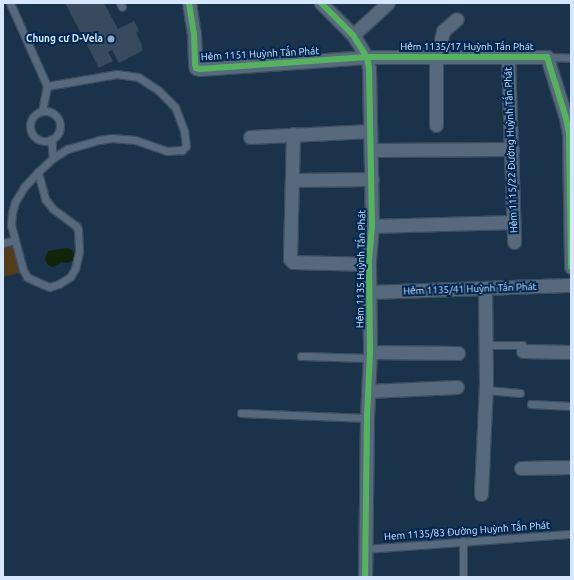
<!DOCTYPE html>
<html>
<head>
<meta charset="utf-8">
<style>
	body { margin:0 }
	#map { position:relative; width:574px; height:580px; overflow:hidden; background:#1a324a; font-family:Ubuntu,sans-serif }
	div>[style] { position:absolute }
	.green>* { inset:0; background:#533d1d }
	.water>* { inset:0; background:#112407 }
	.building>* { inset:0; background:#374a5e }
	.roads { filter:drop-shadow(1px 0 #3c4d5f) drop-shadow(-1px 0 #3c4d5f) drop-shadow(0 1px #3c4d5f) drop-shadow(0 -1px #3c4d5f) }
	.lane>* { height:7px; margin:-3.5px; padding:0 3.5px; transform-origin:3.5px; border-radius:3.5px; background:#57697c }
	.lane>.ring { margin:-3.5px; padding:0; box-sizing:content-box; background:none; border:7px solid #57697c; border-radius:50% }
	.street>* { height:13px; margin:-6.5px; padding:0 6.5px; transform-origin:6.5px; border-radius:6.5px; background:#57697c }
	.cycleway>* { height:6px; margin:-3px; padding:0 3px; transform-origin:3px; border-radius:3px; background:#56b35d }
	.dots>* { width:11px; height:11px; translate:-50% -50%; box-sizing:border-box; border:2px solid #002853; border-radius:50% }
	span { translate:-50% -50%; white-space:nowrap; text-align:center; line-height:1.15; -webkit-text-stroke:4px #002853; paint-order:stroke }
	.poi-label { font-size:10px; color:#d5e7fd; font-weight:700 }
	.right { translate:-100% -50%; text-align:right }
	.street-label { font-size:10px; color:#d5e7fd }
	.frame { position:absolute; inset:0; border:4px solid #d5e7fd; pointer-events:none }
</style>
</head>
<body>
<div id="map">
	<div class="green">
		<div style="clip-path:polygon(14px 243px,20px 273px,3px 277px,3px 245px)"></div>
	</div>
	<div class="water">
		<div style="clip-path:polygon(67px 248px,73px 251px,75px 257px,72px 261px,68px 263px,62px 262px,53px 267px,48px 265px,45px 259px,48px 251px)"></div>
	</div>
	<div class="building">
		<div style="clip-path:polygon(65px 3px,104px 3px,118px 29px,134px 21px,139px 31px,136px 33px,142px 45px,142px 51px,119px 63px,112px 50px,108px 52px,113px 61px,99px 68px)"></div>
	</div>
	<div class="roads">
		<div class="lane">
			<div style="left:10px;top:3px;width:91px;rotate:66deg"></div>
			<div style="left:47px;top:86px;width:25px;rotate:101deg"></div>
			<div style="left:120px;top:3px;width:4px;rotate:63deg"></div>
			<div style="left:547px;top:57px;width:24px;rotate:2deg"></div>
			<div style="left:47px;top:86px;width:71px;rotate:-9.7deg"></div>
			<div style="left:117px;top:74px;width:21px;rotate:8deg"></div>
			<div style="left:138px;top:77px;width:24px;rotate:33deg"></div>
			<div style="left:158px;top:90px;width:24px;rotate:45deg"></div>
			<div style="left:175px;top:107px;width:26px;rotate:69deg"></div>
			<div style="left:184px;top:131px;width:15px;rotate:82deg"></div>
			<div style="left:186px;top:146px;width:6px;rotate:135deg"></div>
			<div style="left:182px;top:150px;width:15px;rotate:176deg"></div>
			<div style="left:167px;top:151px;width:34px;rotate:-161deg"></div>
			<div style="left:135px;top:140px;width:23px;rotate:-175deg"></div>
			<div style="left:112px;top:138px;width:13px;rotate:171deg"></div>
			<div style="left:99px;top:140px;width:33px;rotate:164deg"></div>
			<div style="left:67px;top:149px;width:17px;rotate:147deg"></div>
			<div style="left:53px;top:158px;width:19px;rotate:-96deg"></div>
			<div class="ring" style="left:30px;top:111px;width:23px;height:23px"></div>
			<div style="left:38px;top:172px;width:28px;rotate:75deg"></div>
			<div style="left:45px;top:199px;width:13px;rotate:51deg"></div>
			<div style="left:53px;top:209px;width:29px;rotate:36deg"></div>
			<div style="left:76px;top:226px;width:4px;rotate:63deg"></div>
			<div style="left:78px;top:230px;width:22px;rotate:87deg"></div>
			<div style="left:79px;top:252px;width:17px;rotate:103deg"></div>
			<div style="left:75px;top:269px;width:9px;rotate:122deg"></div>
			<div style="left:70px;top:277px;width:13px;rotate:148deg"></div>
			<div style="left:59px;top:284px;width:10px;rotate:163deg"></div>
			<div style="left:49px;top:287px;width:24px;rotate:-156deg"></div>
			<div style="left:27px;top:277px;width:8px;rotate:-120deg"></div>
			<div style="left:23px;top:270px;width:47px;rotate:-104.9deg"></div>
			<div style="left:11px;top:225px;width:12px;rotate:-85deg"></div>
			<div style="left:12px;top:213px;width:11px;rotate:-75deg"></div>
			<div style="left:15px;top:202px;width:17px;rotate:-59deg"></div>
			<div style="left:24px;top:187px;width:21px;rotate:-47deg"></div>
			<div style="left:38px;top:172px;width:21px;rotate:-43deg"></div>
			<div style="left:3px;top:243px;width:12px;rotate:-14deg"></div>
			<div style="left:486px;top:345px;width:36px"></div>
			<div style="left:522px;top:345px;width:6px;rotate:81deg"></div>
			<div style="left:301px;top:356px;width:69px;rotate:1.7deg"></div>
			<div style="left:486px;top:390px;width:34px;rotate:5deg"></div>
			<div style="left:531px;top:404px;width:40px;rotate:2.9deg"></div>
			<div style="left:241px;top:413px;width:126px;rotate:2.3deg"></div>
			<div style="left:365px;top:549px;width:207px;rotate:-4.2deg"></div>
			<div style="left:463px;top:577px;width:36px;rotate:-90deg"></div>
		</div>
		<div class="street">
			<div style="left:189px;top:3px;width:30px;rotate:81deg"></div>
			<div style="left:194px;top:33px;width:31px;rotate:88deg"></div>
			<div style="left:195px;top:64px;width:4px;rotate:76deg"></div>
			<div style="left:196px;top:68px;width:4px;rotate:14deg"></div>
			<div style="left:200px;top:69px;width:167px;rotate:-4.1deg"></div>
			<div style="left:367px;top:57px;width:180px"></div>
			<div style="left:547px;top:57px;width:64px;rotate:72.7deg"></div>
			<div style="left:566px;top:118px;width:15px;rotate:79deg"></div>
			<div style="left:569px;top:133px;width:134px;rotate:89.1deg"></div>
			<div style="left:321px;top:3px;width:45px;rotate:45deg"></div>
			<div style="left:353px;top:35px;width:26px;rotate:58deg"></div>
			<div style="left:367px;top:57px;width:11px;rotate:80deg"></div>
			<div style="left:369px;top:68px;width:158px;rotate:88.9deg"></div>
			<div style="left:372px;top:226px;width:38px;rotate:95deg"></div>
			<div style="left:369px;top:264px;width:88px;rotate:89.3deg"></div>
			<div style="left:370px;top:352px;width:66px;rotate:92.6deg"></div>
			<div style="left:367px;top:418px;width:159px;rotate:90.7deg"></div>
			<div style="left:353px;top:35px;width:47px;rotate:-42.4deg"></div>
			<div style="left:508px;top:58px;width:184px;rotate:88.1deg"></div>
			<div style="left:436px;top:125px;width:67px;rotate:-90deg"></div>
			<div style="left:436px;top:58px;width:28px;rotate:-75deg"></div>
			<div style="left:443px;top:31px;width:18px;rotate:-41deg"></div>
			<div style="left:293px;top:134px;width:125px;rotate:91.4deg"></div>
			<div style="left:290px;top:259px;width:4px;rotate:45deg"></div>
			<div style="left:293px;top:262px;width:76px;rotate:1.5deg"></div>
			<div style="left:250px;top:137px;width:120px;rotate:-2.9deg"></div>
			<div style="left:371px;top:150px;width:141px;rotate:-0.4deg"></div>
			<div style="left:293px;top:180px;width:79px;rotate:-0.7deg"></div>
			<div style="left:372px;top:226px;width:141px;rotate:-1.6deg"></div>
			<div style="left:369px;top:292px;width:202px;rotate:-2deg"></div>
			<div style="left:523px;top:351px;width:48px;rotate:1.2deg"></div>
			<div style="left:370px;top:352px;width:88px;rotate:0.7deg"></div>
			<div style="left:368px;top:391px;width:89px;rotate:-2.6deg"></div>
			<div style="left:521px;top:468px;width:50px;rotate:-1.1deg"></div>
			<div style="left:481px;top:494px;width:110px;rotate:-87.4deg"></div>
			<div style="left:486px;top:384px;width:96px;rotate:-90.6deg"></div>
		</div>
	</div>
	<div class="cycleway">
		<div style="left:189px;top:3px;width:30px;rotate:81deg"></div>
		<div style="left:194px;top:33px;width:31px;rotate:88deg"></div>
		<div style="left:195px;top:64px;width:4px;rotate:76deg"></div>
		<div style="left:196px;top:68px;width:4px;rotate:14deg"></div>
		<div style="left:200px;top:69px;width:167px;rotate:-4.1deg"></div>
		<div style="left:367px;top:57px;width:180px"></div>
		<div style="left:547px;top:57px;width:64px;rotate:72.7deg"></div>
		<div style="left:566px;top:118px;width:15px;rotate:79deg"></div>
		<div style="left:569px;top:133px;width:134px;rotate:89.1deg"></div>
		<div style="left:321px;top:3px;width:45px;rotate:45deg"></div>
		<div style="left:353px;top:35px;width:26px;rotate:58deg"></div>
		<div style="left:367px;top:57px;width:11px;rotate:80deg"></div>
		<div style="left:369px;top:68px;width:158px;rotate:88.9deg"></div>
		<div style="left:372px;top:226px;width:38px;rotate:95deg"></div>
		<div style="left:369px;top:264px;width:88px;rotate:89.3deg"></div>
		<div style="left:370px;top:352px;width:66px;rotate:92.6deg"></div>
		<div style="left:367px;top:418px;width:159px;rotate:90.7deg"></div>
	</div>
	<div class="dots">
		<div style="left:111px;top:39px;background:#94a8be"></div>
	</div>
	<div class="poi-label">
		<span class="right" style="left:103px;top:39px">Chung cư D-Vela</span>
	</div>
	<div class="street-label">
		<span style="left:467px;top:47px">Hẻm 1135/17 Huỳnh Tấn Phát</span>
		<span style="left:260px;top:54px;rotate:-3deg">Hẻm 1151 Huỳnh Tấn Phát</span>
		<span style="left:511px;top:150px;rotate:-92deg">Hẻm 1115/22 Đường Huỳnh Tấn Phát</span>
		<span style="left:361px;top:269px;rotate:-89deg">Hẻm 1135 Huỳnh Tấn Phát</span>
		<span style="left:470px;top:289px;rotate:-2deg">Hẻm 1135/41 Huỳnh Tấn Phát</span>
		<span style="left:467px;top:531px;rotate:-4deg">Hem 1135/83 Đường Huỳnh Tấn Phát</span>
	</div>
	<div class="frame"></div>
</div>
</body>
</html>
